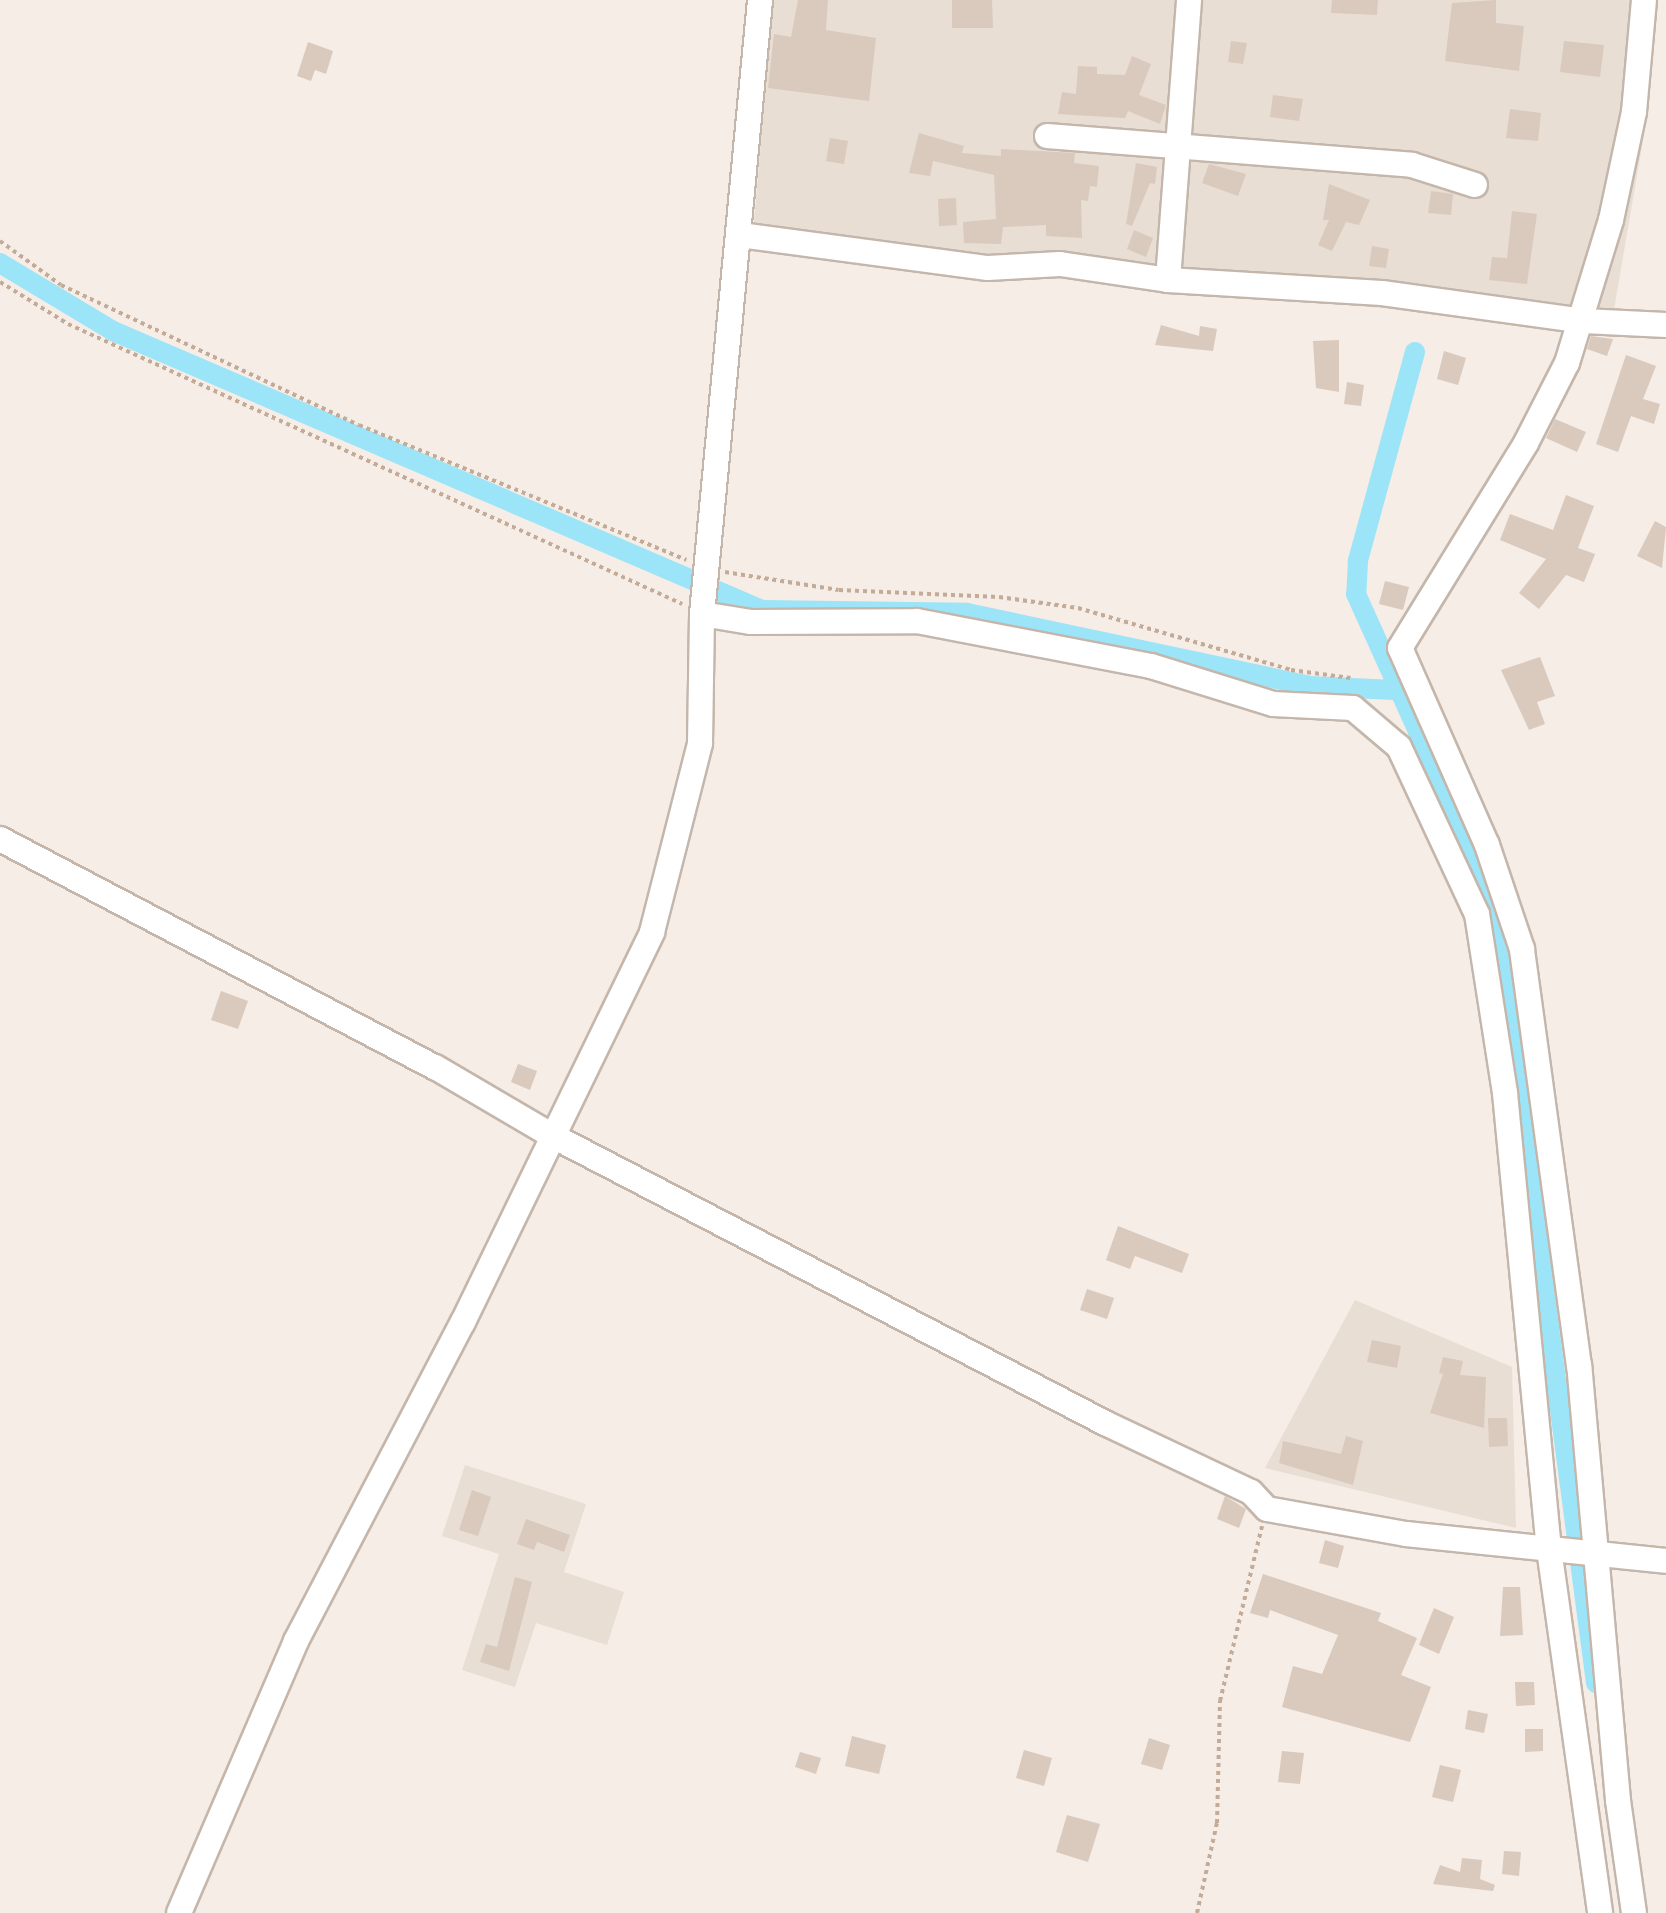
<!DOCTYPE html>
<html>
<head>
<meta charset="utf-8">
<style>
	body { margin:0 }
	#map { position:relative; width:1666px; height:1913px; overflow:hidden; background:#f5ede6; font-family:Figtree,sans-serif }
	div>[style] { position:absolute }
	.residential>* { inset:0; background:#e9ded3 }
	.canal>* { height:20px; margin:-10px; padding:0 10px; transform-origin:10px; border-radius:10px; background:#9ce4f7 }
	.building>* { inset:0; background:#dac9bd }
	.path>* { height:4px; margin-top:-2px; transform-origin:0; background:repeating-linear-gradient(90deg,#c4ab97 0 4px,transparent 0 8px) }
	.roads { filter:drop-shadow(2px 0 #c4b6ab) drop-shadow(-2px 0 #c4b6ab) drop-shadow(0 2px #c4b6ab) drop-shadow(0 -2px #c4b6ab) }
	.minor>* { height:24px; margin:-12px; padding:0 12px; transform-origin:12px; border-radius:12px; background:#fff }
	span { translate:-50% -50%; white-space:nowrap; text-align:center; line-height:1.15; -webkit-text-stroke:6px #fff; paint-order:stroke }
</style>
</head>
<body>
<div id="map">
	<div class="residential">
		<div style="clip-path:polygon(773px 0,1658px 0,1646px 123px,1611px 327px,1180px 291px,752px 246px)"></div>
		<div style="clip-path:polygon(1355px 1300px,1512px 1367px,1516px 1528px,1265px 1468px)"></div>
		<div style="clip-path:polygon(465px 1465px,586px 1504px,564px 1572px,624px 1592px,607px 1645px,536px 1623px,515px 1687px,462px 1670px,499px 1554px,442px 1536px)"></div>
	</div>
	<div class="canal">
		<div style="left:0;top:263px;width:132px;rotate:31deg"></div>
		<div style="left:113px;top:331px;width:706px;rotate:23.26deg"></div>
		<div style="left:762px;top:610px;width:205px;rotate:0.8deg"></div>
		<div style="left:967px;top:613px;width:350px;rotate:12deg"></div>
		<div style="left:1309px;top:686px;width:86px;rotate:2.7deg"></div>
		<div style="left:1415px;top:352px;width:217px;rotate:105.3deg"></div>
		<div style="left:1358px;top:561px;width:33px;rotate:93deg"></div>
		<div style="left:1356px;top:594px;width:330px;rotate:65.7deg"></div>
		<div style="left:1492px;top:895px;width:795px;rotate:82.48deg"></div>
	</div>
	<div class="building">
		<div style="clip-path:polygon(798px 0,828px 0,826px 30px,876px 38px,869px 101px,768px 88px,774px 34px,791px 37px)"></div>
		<div style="clip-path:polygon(952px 0,992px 0,993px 28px,952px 28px)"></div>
		<div style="clip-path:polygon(1332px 0,1378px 0,1377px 15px,1331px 13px)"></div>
		<div style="clip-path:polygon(1496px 0,1496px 23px,1524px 26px,1519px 71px,1445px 61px,1452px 3px)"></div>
		<div style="clip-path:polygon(1231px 41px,1247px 43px,1243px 64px,1228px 62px)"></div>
		<div style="clip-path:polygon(1564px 41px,1604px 45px,1600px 77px,1560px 72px)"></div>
		<div style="clip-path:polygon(308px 42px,333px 51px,326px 74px,315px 70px,311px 81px,297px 76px)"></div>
		<div style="clip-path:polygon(1132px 56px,1151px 64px,1139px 95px,1166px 105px,1160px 124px,1128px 111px,1125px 118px,1058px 114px,1062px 92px,1076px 94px,1078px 66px,1097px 67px,1097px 74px,1125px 75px)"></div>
		<div style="clip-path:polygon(1273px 95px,1303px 99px,1299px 121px,1270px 117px)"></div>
		<div style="clip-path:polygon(1510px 109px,1541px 113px,1538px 141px,1506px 138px)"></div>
		<div style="clip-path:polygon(919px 133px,964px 146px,962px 153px,1001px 156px,1001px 149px,1075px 153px,1074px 163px,1099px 166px,1097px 187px,1090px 186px,1088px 201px,1081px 200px,1082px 238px,1046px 236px,1046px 225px,1003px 227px,1001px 244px,964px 243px,963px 222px,996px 219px,994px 175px,933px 161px,930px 176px,909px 173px)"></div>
		<div style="clip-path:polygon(830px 138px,848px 141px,844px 164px,826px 161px)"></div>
		<div style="clip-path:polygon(1136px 163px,1157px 167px,1155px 184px,1150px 183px,1132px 226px,1126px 224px)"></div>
		<div style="clip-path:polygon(1209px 164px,1246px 174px,1238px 196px,1202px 183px)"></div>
		<div style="clip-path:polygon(1329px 184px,1370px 200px,1359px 225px,1346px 222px,1332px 251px,1318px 245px,1329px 220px,1323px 220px)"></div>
		<div style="clip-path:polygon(1431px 191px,1453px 194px,1451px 215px,1428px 213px)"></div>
		<div style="clip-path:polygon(956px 198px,957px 225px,939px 226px,938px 199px)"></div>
		<div style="clip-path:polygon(1512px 211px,1537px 214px,1527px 284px,1489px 280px,1492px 257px,1507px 258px)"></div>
		<div style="clip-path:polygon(1134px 230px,1153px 238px,1146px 257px,1127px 249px)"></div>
		<div style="clip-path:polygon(1372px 246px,1389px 249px,1386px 268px,1369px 266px)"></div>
		<div style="clip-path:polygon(1161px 325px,1199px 336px,1200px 326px,1217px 329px,1213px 351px,1155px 345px)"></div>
		<div style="clip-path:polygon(1591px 336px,1613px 339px,1607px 356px,1587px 349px)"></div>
		<div style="clip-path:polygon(1339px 340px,1339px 392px,1316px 388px,1313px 341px)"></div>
		<div style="clip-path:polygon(1444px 351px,1466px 358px,1458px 385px,1437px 379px)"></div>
		<div style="clip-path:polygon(1626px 355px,1656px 366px,1643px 399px,1660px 404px,1654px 424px,1631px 416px,1618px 452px,1596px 444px)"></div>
		<div style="clip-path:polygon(1347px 382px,1364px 385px,1361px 406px,1344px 404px)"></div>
		<div style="clip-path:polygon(1555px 419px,1586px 432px,1577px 452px,1546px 438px)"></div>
		<div style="clip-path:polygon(1566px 495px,1594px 506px,1578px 548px,1595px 554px,1584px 582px,1566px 575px,1539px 609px,1519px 593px,1546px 559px,1500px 540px,1510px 514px,1553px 530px)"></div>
		<div style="clip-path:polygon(1655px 521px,1666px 527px,1662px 568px,1637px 556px)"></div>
		<div style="clip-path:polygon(1385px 581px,1409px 587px,1403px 610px,1379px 604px)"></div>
		<div style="clip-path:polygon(1540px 657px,1555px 696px,1537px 702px,1545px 724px,1529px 730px,1501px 670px)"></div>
		<div style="clip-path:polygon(221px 991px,248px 1001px,238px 1029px,211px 1020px)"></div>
		<div style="clip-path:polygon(518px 1064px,537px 1071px,530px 1090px,511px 1082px)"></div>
		<div style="clip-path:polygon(1118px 1226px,1189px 1254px,1182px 1273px,1135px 1256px,1130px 1269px,1106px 1260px)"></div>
		<div style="clip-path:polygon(1087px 1289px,1114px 1298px,1107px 1319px,1080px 1310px)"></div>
		<div style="clip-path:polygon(1372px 1340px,1401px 1346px,1397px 1368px,1367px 1362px)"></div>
		<div style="clip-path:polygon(1443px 1357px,1463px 1361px,1460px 1375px,1486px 1377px,1484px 1428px,1430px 1413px,1443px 1374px,1439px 1373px)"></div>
		<div style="clip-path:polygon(1488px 1418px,1507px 1418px,1508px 1446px,1489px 1447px)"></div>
		<div style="clip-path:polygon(1346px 1436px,1363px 1441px,1353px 1485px,1279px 1463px,1283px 1441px,1341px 1454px)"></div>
		<div style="clip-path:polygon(472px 1490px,491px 1497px,478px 1536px,459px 1530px)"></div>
		<div style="clip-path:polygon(1225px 1496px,1246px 1509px,1239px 1528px,1217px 1519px)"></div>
		<div style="clip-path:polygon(526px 1519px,570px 1535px,564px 1552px,537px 1542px,534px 1550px,517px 1544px)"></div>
		<div style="clip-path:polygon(1325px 1540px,1344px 1546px,1338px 1568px,1319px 1563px)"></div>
		<div style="clip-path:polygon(1263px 1574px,1381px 1613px,1378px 1621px,1417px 1638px,1401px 1675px,1431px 1687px,1410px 1742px,1282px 1707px,1293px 1666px,1322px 1674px,1338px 1635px,1270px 1610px,1268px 1618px,1250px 1613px)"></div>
		<div style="clip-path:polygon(515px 1577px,532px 1582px,509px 1671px,480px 1662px,486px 1644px,497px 1647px)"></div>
		<div style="clip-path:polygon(1503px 1587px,1520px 1587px,1523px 1635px,1500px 1636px)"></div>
		<div style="clip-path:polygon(1434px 1608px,1454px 1617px,1439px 1654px,1419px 1645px)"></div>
		<div style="clip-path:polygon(1515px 1682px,1534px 1682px,1535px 1705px,1516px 1706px)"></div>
		<div style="clip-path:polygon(1468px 1710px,1488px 1714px,1484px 1733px,1465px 1729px)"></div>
		<div style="clip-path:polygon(1525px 1729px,1543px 1729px,1543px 1751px,1525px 1752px)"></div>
		<div style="clip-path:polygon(852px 1736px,886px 1745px,879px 1774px,845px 1766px)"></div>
		<div style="clip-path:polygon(1149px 1738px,1170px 1745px,1162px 1770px,1141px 1764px)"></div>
		<div style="clip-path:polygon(1024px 1750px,1052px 1758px,1044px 1786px,1016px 1778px)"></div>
		<div style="clip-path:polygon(1282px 1751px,1304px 1753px,1300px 1784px,1278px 1782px)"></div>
		<div style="clip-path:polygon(800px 1752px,821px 1758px,816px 1774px,795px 1767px)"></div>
		<div style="clip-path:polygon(1440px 1765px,1461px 1770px,1453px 1802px,1432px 1797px)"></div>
		<div style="clip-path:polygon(1067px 1815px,1100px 1824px,1088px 1862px,1056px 1852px)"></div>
		<div style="clip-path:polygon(1504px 1851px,1521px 1852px,1519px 1876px,1502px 1874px)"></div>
		<div style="clip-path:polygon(1462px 1858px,1482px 1860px,1480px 1879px,1495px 1885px,1493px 1891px,1433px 1884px,1440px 1865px,1460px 1872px)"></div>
	</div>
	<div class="path">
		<div style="left:0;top:241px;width:75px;rotate:35.8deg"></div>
		<div style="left:61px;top:285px;width:329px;rotate:25.2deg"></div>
		<div style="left:359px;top:425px;width:354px;rotate:22.4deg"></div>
		<div style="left:0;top:282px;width:80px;rotate:31.7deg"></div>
		<div style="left:68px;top:324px;width:675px;rotate:24.51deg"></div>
		<div style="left:725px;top:572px;width:115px;rotate:9deg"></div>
		<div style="left:839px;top:590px;width:160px;rotate:2.5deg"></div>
		<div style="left:999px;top:597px;width:80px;rotate:7.9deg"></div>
		<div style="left:1078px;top:608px;width:222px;rotate:16.2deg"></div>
		<div style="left:1291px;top:670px;width:60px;rotate:7.7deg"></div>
		<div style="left:1197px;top:1913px;width:92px;rotate:-77.5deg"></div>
		<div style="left:1217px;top:1823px;width:122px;rotate:-88.6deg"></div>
		<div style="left:1220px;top:1701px;width:180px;rotate:-76.5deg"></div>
	</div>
	<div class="roads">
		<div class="minor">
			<div style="left:1047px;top:136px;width:366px;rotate:4.5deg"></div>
			<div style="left:1412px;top:165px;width:66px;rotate:17.6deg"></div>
			<div style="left:740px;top:235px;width:250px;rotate:7.6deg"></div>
			<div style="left:988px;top:268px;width:72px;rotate:-3.2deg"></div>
			<div style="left:1060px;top:264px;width:109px;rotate:8.4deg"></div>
			<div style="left:1168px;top:280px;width:214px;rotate:3.5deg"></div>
			<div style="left:1382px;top:293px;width:203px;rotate:7.9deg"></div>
			<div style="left:1583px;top:321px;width:83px;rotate:2.8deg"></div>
			<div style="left:1168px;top:280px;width:281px;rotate:-85.7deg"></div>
			<div style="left:702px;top:614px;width:50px;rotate:9.3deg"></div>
			<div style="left:751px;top:622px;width:166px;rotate:-0.3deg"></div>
			<div style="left:917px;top:621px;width:238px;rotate:10.9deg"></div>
			<div style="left:1151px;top:666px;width:128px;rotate:17.3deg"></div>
			<div style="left:1273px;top:704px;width:80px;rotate:2.9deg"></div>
			<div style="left:1353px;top:708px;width:60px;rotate:40.3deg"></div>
			<div style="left:1399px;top:747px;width:184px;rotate:65deg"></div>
			<div style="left:1477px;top:914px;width:181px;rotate:81.1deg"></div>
			<div style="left:1505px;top:1093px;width:458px;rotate:84.5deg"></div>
			<div style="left:1549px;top:1549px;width:368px;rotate:82deg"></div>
			<div style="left:0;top:839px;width:491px;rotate:27.7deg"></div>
			<div style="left:435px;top:1067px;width:134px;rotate:30.4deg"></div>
			<div style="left:551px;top:1135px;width:624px;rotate:27.47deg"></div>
			<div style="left:1105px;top:1423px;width:161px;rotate:25.3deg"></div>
			<div style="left:1251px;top:1492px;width:23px;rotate:47deg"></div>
			<div style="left:1267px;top:1509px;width:141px;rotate:10.2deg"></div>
			<div style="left:1406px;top:1534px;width:261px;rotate:5.9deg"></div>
			<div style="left:179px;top:1913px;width:296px;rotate:-66.7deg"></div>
			<div style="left:296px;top:1641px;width:360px;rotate:-62.4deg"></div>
			<div style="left:463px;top:1322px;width:433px;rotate:-64.1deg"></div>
			<div style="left:652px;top:932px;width:195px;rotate:-75.7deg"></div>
			<div style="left:700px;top:743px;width:129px;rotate:-89.1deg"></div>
			<div style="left:702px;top:614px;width:617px;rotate:-84.6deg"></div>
			<div style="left:1634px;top:1913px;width:114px;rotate:-98.1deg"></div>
			<div style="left:1618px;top:1800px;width:436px;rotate:-95.1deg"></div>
			<div style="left:1579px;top:1366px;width:421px;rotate:-97.8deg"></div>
			<div style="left:1522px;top:949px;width:110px;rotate:-108.6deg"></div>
			<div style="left:1487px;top:845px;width:215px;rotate:-113.8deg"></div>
			<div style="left:1400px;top:648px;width:241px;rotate:-58.4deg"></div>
			<div style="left:1526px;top:443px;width:90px;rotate:-62.9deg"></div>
			<div style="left:1567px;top:363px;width:150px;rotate:-72.9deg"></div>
			<div style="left:1611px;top:220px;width:110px;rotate:-78deg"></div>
			<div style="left:1634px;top:112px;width:112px;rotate:-84.9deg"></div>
		</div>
	</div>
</div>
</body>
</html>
